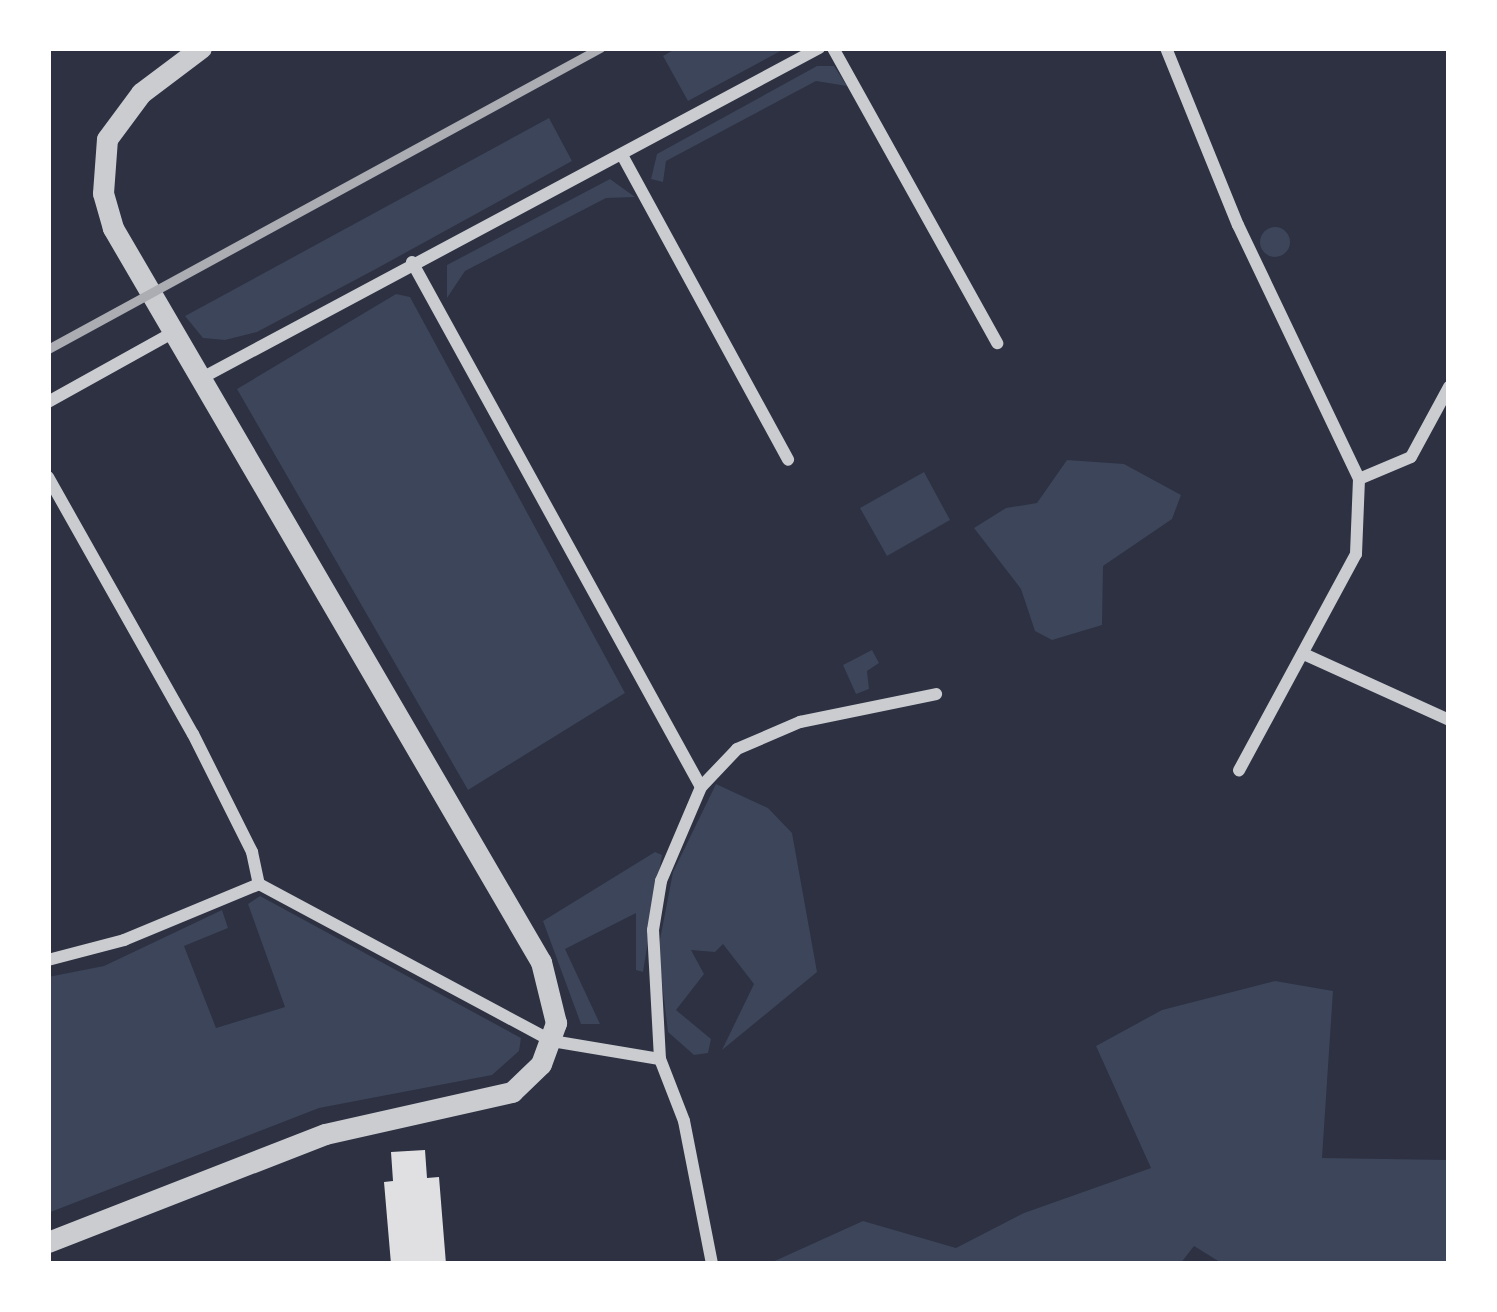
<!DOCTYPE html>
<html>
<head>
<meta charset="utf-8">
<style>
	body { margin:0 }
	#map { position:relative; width:1497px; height:1312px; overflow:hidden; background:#2d3142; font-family:Signika,sans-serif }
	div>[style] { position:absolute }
	.green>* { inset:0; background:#3c4559 }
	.round { border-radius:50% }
	.building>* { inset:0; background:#e0e0e3 }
	.minor>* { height:12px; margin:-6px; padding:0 6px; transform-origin:6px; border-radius:6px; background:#caccd0 }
	.tertiary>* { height:21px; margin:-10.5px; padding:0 10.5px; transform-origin:10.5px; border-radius:10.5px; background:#caccd0 }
	.rail>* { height:9px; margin:-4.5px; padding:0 4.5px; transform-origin:4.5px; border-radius:4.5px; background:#abadb3 }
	span { translate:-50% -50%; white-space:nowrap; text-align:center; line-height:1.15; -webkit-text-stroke:12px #fff; paint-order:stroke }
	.frame { position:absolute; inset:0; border:51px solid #fff; pointer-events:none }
</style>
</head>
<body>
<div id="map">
	<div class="green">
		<div style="clip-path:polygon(677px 48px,786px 48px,688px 101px,663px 56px)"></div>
		<div style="clip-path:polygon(817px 66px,834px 66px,847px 86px,816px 81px,666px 161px,663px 182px,651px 179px,657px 154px)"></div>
		<div style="clip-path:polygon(549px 118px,572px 161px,374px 270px,257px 332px,225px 340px,203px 338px,185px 316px)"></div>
		<div style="clip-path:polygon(610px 179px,635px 197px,606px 198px,465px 271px,447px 298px,447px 265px)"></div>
		<div class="round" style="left:1260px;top:227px;width:30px;height:30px"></div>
		<div style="clip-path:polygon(396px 294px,410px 297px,625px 693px,468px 790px,237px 389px)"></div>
		<div style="clip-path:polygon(1067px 460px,1124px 464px,1181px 495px,1172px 519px,1103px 566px,1102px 625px,1052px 640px,1035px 631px,1021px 589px,974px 528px,1006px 508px,1037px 503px)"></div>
		<div style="clip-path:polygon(924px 472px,950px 520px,887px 556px,860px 508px)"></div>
		<div style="clip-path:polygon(872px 650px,879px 663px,867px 671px,869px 689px,856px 694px,843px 665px)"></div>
		<div style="clip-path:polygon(716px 784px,768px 808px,792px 833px,817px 972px,722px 1050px,754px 984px,723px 944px,715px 952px,691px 950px,704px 974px,676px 1010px,711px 1039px,708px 1053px,694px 1055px,668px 1032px,658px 950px,673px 872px)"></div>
		<div style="clip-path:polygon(655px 852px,662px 855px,643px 972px,636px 970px,636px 913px,565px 949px,600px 1024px,581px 1024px,543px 921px)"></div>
		<div style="clip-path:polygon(260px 896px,521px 1038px,519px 1051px,492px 1075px,319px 1108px,48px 1213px,48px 977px,104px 966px,222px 910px,228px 928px,184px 946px,216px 1028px,285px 1007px,248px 904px)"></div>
		<div style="clip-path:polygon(1275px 981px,1333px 991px,1322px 1158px,1449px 1160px,1449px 1264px,1223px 1264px,1194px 1246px,1180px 1264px,768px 1264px,863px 1221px,956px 1248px,1024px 1213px,1151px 1168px,1096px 1046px,1162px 1010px)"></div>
	</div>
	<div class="building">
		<div style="clip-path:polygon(425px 1150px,427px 1178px,439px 1177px,446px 1264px,391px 1264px,384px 1182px,393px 1181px,391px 1152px)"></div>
	</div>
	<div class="minor">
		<div style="left:833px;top:48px;width:338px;rotate:60.9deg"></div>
		<div style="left:1166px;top:48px;width:191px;rotate:67.9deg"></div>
		<div style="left:1238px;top:225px;width:281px;rotate:64.5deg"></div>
		<div style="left:1359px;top:479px;width:75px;rotate:92.3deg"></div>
		<div style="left:1356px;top:554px;width:246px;rotate:118.4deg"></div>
		<div style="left:622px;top:155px;width:347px;rotate:61.4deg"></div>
		<div style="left:412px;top:262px;width:599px;rotate:61.17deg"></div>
		<div style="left:200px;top:379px;width:702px;rotate:-28.13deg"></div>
		<div style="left:48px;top:402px;width:142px;rotate:-29.1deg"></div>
		<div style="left:48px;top:477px;width:295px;rotate:60.6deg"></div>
		<div style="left:193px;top:734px;width:132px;rotate:63.4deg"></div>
		<div style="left:252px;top:852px;width:33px;rotate:78deg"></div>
		<div style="left:1359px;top:479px;width:56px;rotate:-22.9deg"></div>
		<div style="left:1411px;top:457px;width:80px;rotate:-61.5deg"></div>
		<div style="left:1306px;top:655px;width:157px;rotate:24.4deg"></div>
		<div style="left:48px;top:960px;width:79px;rotate:-14.7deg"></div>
		<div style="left:124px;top:940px;width:146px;rotate:-22.5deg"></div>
		<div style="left:259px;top:884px;width:332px;rotate:28.2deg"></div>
		<div style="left:552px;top:1041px;width:109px;rotate:9.5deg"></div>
		<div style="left:660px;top:1059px;width:66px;rotate:68.8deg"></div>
		<div style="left:684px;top:1121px;width:146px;rotate:78.9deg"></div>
		<div style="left:660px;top:1059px;width:129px;rotate:-93.1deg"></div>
		<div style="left:653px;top:930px;width:50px;rotate:-80.7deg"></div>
		<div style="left:661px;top:881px;width:102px;rotate:-66.9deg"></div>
		<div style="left:701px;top:787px;width:52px;rotate:-46.5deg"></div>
		<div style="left:737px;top:749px;width:69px;rotate:-23.2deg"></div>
		<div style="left:800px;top:722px;width:139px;rotate:-11.6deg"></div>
	</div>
	<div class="tertiary">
		<div style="left:48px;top:1242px;width:297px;rotate:-21.3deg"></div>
		<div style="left:325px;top:1134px;width:192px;rotate:-12.7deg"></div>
		<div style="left:512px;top:1092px;width:40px;rotate:-44deg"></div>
		<div style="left:541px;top:1064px;width:44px;rotate:-69.9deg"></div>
		<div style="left:556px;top:1023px;width:63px;rotate:-103.8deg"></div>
		<div style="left:541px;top:962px;width:850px;rotate:-120.25deg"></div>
		<div style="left:113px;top:228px;width:36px;rotate:-106deg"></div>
		<div style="left:103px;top:193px;width:54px;rotate:-85.8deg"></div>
		<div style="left:107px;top:139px;width:57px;rotate:-53.5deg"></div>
		<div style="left:141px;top:93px;width:75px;rotate:-36.9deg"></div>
	</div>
	<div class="rail">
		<div style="left:48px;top:349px;width:629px;rotate:-28.6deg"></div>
	</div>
	<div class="frame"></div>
</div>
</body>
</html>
